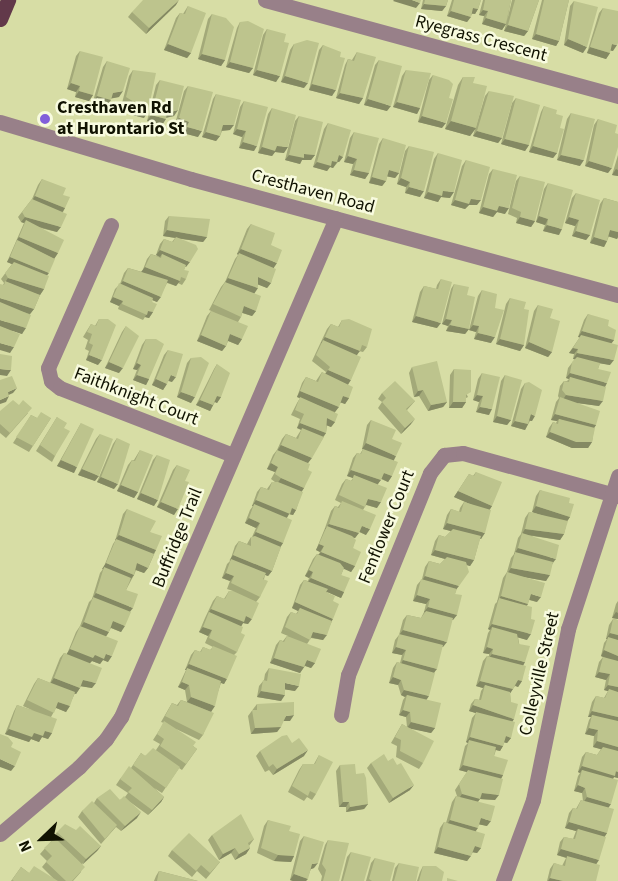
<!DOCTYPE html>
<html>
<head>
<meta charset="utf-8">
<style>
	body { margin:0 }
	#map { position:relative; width:618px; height:881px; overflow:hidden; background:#d7dda5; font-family:"Source Sans 3",sans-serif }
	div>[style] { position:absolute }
	.minor>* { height:15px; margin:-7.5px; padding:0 7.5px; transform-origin:7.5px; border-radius:7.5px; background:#988089 }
	.major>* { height:15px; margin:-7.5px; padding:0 7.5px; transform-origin:7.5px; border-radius:7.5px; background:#62394a }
	.wall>* { inset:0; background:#a3a979 }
	.shaded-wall>* { inset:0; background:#848963 }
	.building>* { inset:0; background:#bdc48d }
	.dots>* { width:16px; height:16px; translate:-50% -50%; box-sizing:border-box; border:3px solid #f8fbdf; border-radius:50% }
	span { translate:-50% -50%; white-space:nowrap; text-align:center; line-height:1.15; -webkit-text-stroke:5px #f8fbdf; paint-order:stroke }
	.street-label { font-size:18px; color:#101201 }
	.poi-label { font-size:18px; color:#101201; font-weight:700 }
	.left { translate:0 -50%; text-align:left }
	.north { position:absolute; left:12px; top:809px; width:60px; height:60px; -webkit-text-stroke:4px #f8fbdf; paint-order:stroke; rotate:247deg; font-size:16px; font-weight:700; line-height:24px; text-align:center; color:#101201 }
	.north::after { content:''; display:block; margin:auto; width:21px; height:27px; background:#101201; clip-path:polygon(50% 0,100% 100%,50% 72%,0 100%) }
</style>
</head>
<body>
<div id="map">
	<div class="minor">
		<div style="left:265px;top:0;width:366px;rotate:15.2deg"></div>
		<div style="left:0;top:122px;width:199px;rotate:16.6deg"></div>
		<div style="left:191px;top:179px;width:442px;rotate:15.2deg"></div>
		<div style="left:111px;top:225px;width:156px;rotate:113.8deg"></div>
		<div style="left:48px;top:368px;width:13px;rotate:77deg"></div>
		<div style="left:51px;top:381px;width:11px;rotate:38deg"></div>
		<div style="left:60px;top:388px;width:186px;rotate:21.2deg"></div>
		<div style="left:341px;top:715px;width:41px;rotate:-80.1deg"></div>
		<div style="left:348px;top:675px;width:218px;rotate:-67.9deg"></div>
		<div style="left:430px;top:473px;width:23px;rotate:-52deg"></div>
		<div style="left:444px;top:455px;width:19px;rotate:-6deg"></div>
		<div style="left:463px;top:453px;width:161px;rotate:15.5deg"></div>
		<div style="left:0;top:834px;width:104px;rotate:-40.3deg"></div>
		<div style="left:79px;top:767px;width:39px;rotate:-46deg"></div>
		<div style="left:106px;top:739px;width:27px;rotate:-56deg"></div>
		<div style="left:121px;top:717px;width:543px;rotate:-66.69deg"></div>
		<div style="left:503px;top:881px;width:86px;rotate:-69.7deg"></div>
		<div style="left:533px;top:800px;width:175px;rotate:-78.4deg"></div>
		<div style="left:568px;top:629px;width:161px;rotate:-71.9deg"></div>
	</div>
	<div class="major">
		<div style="left:0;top:19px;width:21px;rotate:-67deg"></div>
	</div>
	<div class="wall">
		<div style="clip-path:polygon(423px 0,448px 0,446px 6px,442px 11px,421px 9px)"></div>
		<div style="clip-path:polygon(452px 0,481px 0,478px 9px,475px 14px,472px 14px,467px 22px,447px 16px)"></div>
		<div style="clip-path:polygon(483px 0,511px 0,507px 21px,512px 0,539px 0,528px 31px,524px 36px,504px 31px,506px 24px,502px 30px,482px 24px,484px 16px,479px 15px)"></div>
		<div style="clip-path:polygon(542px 0,569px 0,559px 41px,556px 46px,532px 39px)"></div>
		<div style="clip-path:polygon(574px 1px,583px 53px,564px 45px,570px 6px)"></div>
		<div style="clip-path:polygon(176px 5px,146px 34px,128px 17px,132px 12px)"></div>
		<div style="clip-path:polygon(188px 6px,191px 53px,187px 58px,164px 50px,176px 18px,180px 13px,183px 14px)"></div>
		<div style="clip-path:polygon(603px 8px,613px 51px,610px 50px,610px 53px,606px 59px,587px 53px,599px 13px)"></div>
		<div style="clip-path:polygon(212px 14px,225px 60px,221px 66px,198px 59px,208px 19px)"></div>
		<div style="clip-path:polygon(240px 22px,253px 68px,249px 73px,226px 67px,237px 28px)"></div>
		<div style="clip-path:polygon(267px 29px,284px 42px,276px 82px,253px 75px,263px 35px)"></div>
		<div style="clip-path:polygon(294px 44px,304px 88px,281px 82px,290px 50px)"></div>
		<div style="clip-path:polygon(323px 45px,340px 57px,332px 96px,309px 90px,319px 50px)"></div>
		<div style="clip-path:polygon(80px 51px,93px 95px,89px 101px,75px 97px,76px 92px,67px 89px,76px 56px)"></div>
		<div style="clip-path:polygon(357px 52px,363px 98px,359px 104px,336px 98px,345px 65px,348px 59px,352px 60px)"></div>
		<div style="clip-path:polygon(379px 60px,387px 111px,364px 105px,375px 65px)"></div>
		<div style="clip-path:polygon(107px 61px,119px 97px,111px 98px,107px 105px,93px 101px,103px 67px)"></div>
		<div style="clip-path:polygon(133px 70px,144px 118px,129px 114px,131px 108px,122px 103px,129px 76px)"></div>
		<div style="clip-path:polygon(406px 70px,420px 108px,417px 114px,393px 107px,402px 76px)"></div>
		<div style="clip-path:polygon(433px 75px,442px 128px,418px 122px,429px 80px)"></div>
		<div style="clip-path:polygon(463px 77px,476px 128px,470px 136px,445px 129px,458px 85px)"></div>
		<div style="clip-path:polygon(160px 80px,174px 116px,166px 118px,162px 125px,147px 121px,156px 85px)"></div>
		<div style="clip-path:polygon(188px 86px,198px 137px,183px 133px,185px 128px,175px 124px,184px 91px)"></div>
		<div style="clip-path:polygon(489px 91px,502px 138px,498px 143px,473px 136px,485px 96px)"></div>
		<div style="clip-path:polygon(216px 94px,230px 130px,222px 131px,220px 136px,216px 141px,202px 137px,213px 99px)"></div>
		<div style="clip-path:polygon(516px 98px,529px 145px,525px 151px,501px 144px,512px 103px)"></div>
		<div style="clip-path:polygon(244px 101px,254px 151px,239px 148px,242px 137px,233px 134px,240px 107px)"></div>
		<div style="clip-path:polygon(544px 106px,556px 114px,560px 128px,557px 153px,553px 158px,529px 152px,541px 112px)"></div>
		<div style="clip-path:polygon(272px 108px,284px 153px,275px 152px,272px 156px,258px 153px,268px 114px)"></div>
		<div style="clip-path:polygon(571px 113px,580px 166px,557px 160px,567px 119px)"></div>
		<div style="clip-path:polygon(299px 116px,315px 155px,311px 160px,302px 160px,300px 164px,285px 160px,295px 121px)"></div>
		<div style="clip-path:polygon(598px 119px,615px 133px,608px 173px,585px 166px,594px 125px)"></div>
		<div style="clip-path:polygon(328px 123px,343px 157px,339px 162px,338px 162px,333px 168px,330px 167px,327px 171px,313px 167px,324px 129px)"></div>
		<div style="clip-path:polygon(354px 132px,369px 173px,365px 179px,350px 175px,353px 164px,344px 162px,350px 138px)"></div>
		<div style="clip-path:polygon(383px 138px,399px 173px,395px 178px,387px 176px,386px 181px,382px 186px,369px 183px,379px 144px)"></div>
		<div style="clip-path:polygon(409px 146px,420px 197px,405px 193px,406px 187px,397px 184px,405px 151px)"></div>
		<div style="clip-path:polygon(438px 153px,450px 198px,441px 197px,438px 202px,424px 198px,434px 159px)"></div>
		<div style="clip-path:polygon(618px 155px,618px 176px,612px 175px)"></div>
		<div style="clip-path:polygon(466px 160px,477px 205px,469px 205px,465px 209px,451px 205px,462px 166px)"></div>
		<div style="clip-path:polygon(493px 169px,505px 214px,497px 212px,493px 217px,479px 213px,489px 174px)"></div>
		<div style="clip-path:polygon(520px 176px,535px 221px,531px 227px,516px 223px,517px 218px,508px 214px,516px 181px)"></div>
		<div style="clip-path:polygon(42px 179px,63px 195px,65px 208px,63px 212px,57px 232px,40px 228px,58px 253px,54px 259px,47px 275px,44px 289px,40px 295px,34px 309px,30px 314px,22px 334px,12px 330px,10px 353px,3px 285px,4px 283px,1px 279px,12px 264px,7px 262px,24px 223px,21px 222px,18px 217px,32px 199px,38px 185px)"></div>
		<div style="clip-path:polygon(548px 183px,559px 235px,543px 231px,545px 225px,536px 222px,544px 189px)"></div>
		<div style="clip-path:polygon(576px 193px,590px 235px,586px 240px,572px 236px,575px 226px,565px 223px,572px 198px)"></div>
		<div style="clip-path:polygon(604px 198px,618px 202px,618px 237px,617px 239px,609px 236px,607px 241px,604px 247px,590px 243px,600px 204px)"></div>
		<div style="clip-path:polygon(169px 216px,207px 237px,203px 242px,181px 239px,185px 267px,184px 270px,186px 279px,182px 285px,178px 283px,176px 286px,167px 283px,157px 302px,152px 300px,153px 312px,149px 318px,145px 317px,143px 320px,118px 309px,119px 306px,110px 302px,115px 289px,120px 284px,124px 273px,128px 268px,142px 272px,147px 259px,151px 254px,160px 257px,156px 255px,160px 244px,164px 239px,172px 242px,175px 238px,163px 236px,165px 221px)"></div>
		<div style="clip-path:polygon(251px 224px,271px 245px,274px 268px,271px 283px,267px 288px,258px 284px,254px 293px,256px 311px,252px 316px,242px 313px,241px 317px,238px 322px,242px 339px,238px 345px,228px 341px,226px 346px,222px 351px,197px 341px,207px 316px,211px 311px,216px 313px,209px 310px,221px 287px,225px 282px,235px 259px,238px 255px,237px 254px,247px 229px)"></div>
		<div style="clip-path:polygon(441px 279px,437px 328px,412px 322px,420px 292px,424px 286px,436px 289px,437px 285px)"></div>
		<div style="clip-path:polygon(454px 284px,467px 295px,469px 329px,465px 334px,446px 331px,448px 326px,442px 324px,451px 289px)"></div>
		<div style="clip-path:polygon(482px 290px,491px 343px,474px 339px,476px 332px,469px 330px,478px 296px)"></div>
		<div style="clip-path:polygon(510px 298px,524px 309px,524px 345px,520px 351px,496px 344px,506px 304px)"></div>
		<div style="clip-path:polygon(538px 305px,550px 318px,552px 352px,548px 357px,525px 348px,534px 311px)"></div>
		<div style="clip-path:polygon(588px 314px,608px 326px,614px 340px,611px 344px,610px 365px,600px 363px,598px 369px,605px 386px,599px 406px,578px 403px,596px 425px,594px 428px,592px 442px,588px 448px,572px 448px,546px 437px,549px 428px,553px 422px,556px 423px,557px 421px,551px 420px,556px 402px,559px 398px,558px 396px,560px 386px,564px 381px,567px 381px,569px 379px,566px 378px,568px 368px,575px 359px,573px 359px,574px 354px,569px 353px,580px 337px,578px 337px,584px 320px)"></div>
		<div style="clip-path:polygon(99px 319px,98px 365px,86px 360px,89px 351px,85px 349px,88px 340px,83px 337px,91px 324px,95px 326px)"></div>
		<div style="clip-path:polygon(342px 320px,367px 347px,363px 352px,359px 351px,357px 355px,348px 385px,349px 398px,345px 404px,341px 402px,335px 412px,335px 422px,331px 427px,327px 425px,326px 433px,308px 463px,308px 470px,304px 488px,302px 491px,296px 510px,293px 515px,289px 514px,287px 518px,283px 543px,281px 546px,272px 571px,268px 576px,265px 575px,260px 597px,256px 602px,248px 624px,243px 623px,241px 627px,241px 633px,237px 652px,234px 655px,224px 684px,221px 683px,203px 735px,199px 740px,176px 729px,193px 746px,197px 749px,182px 770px,179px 768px,162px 793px,154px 788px,164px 797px,161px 802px,148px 815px,130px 802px,137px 818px,121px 831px,116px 827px,101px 844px,78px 817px,82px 811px,94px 803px,97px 798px,120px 800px,125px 797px,128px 793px,116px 785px,120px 779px,131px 768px,141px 753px,145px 756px,156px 750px,160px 744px,153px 740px,164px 723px,161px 722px,172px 703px,177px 705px,181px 700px,187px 702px,185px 690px,178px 687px,186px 670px,185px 670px,191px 655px,195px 650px,200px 652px,203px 647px,210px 650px,213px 647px,205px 643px,208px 636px,199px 632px,205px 618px,213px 601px,217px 596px,224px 599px,229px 591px,233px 591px,227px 589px,230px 581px,222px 578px,227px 564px,230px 561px,235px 546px,239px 541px,247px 544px,251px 537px,252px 537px,256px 528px,245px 523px,250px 510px,253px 506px,252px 506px,257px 492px,261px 487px,267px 489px,272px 482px,275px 482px,271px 479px,275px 472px,267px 469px,273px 455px,277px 450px,282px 439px,286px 434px,296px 438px,301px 430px,297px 428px,300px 419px,291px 415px,297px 403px,300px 398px,297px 397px,302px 383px,306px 377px,316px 381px,322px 372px,325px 374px,326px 372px,312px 361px,327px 329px,331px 324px,338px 327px)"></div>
		<div style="clip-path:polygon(126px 326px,119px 373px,105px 368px,122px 332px)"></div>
		<div style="clip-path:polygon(146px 339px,149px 379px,146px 385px,133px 380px,137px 370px,133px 369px,142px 345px)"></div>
		<div style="clip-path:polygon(168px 350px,172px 382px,168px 381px,163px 390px,152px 385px,164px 355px)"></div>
		<div style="clip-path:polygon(191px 358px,191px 403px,177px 397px,187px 363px)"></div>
		<div style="clip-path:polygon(217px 364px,221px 397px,217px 403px,215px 402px,210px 411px,196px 405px,214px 369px)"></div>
		<div style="clip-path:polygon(412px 367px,447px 402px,443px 407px,428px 411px,419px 396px,414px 397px,409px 373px)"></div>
		<div style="clip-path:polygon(454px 369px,468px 397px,466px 398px,466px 402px,462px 408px,449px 408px,450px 375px)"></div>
		<div style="clip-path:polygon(482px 373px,489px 415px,476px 412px,479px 402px,473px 400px,478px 379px)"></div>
		<div style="clip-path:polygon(505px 375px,511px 420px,507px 425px,493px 422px,501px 381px)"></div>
		<div style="clip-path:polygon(525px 383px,532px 421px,530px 421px,525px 430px,511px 426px,521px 389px)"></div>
		<div style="clip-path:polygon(382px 393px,415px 401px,407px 410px,411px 424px,401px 434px,378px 408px,382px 402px,378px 399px)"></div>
		<div style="clip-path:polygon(0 411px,28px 413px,6px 438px,0 433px)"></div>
		<div style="clip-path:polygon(31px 415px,37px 418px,51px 418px,29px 452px,13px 443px)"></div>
		<div style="clip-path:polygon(57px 417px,64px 428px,55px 456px,52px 462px,36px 451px)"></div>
		<div style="clip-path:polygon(371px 420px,392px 439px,393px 461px,392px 476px,388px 482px,381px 479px,378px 484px,377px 508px,366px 505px,363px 510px,366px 535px,359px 532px,355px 538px,354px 538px,353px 548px,355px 566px,351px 572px,344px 568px,341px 575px,344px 592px,341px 598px,327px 592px,333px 601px,332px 621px,323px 640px,311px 638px,307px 644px,315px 663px,311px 668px,305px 666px,300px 673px,270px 663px,276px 645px,280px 640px,283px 641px,287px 636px,288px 636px,281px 633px,287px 617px,291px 612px,296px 614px,298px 611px,292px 608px,300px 585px,304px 580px,308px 581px,309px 578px,305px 576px,313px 559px,317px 554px,319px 554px,320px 552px,316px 550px,325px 528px,331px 511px,335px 506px,338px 507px,341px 503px,335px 500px,342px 484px,346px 479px,351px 481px,353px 478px,347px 476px,353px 458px,357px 453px,360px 454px,363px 449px,362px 449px,367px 425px)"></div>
		<div style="clip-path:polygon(81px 423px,74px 473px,57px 466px)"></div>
		<div style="clip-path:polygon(100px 434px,95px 481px,78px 475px,96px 439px)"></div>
		<div style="clip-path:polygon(117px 438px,114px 489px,97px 482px,113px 444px)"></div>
		<div style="clip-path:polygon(140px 450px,138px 492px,134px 498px,117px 491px,128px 465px,132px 460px,134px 460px)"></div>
		<div style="clip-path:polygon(157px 455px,154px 506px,137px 499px,153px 460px)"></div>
		<div style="clip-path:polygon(177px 465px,185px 481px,174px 515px,157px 507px,173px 470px)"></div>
		<div style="clip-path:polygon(476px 472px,492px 506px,490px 509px,481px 539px,480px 538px,474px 560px,470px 566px,467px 565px,456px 590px,455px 594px,457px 615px,452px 620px,442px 647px,426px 700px,435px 728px,431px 733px,410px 728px,423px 763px,419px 769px,396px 757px,397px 746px,391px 743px,402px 724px,407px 727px,406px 717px,399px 715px,403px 700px,405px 697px,401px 695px,398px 685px,389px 683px,393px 668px,397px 662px,400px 663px,402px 655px,392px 653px,395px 640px,399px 635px,403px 620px,407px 615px,421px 618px,424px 612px,426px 604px,413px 601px,417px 585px,422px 579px,425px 567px,429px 561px,440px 564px,445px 559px,431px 555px,435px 541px,439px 535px,445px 537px,451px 531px,443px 529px,447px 515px,451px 509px,459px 512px,460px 508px,464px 502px,473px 505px,454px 497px,469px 474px,473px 476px)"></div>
		<div style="clip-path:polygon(540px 490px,569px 503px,570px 517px,567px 521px,564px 534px,560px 540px,532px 536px,553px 562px,546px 581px,523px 577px,537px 602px,529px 600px,527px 606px,527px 640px,518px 637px,523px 665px,522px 681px,518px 687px,515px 686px,510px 693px,512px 722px,511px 738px,507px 743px,504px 742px,503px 746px,500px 751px,496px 750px,494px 756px,503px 775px,501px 778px,495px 800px,480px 799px,478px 802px,487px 826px,479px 824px,476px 831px,481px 848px,477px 853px,473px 852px,467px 861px,434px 853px,440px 828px,444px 822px,446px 823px,452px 802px,456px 796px,457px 796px,455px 790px,467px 772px,459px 770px,465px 746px,468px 743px,466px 742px,472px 718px,476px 713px,469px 711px,471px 704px,475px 699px,479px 700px,481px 691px,483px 688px,476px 686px,483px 661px,487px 656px,489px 656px,489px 654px,483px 653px,488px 633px,490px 630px,488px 629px,495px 604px,497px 602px,503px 578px,507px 572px,511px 558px,514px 554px,518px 538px,521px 534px,525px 518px,529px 512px,541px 515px,532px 512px,536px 496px)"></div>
		<div style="clip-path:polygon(127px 509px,150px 532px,156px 550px,148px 568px,144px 573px,136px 570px,134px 575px,126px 590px,130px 612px,121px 632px,111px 628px,106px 636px,108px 662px,103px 660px,100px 664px,92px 661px,90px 663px,92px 688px,81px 686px,76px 694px,75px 693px,66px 712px,56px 708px,51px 717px,52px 733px,48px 739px,42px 737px,39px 742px,31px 739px,29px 742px,5px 734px,14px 711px,17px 705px,34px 711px,23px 706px,34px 684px,38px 678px,50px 683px,60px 658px,64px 653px,67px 654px,76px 632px,80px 626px,89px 602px,92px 599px,100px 573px,103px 569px,113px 544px,115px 541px,123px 514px)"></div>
		<div style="clip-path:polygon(618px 601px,618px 619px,612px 618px,616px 604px)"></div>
		<div style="clip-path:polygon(613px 619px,618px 620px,618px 778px,614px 777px,613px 779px,608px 808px,607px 833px,605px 836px,596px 864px,596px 881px,547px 881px,550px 869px,554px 863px,562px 866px,566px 858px,557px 855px,560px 842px,564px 837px,573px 839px,576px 831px,565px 828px,569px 813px,573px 808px,576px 809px,581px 800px,583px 801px,582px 793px,574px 791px,578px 776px,580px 773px,578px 772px,582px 757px,586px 752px,597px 755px,601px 749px,593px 747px,594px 736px,585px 734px,589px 720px,591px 717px,588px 717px,592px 702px,596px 696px,604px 698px,608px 691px,604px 690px,606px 680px,595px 677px,599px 662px,603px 657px,601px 656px,604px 643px,607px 639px,606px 639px,609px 625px)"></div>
		<div style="clip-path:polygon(269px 668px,295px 691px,285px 689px,281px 701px,257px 697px,259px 686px,264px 680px,265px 674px)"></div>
		<div style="clip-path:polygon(257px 704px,290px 721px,283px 721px,277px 732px,251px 734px,248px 716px)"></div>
		<div style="clip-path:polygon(292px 743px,304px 756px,273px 775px,269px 770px,265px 772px,256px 756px,260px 751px)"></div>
		<div style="clip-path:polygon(319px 755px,316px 794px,312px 800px,307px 797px,304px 801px,288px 792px,299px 770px,303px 764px,314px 764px)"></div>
		<div style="clip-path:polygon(388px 761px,410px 790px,389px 803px,367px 768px,371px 763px)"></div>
		<div style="clip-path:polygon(340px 765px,356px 774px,368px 804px,364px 809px,346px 812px,346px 807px,339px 807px,336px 771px)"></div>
		<div style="clip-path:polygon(268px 820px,289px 831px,294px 856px,291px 862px,274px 861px,257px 853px,264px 826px)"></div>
		<div style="clip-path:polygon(57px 832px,101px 846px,97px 851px,82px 864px,81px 872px,73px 881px,11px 881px,21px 867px,29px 873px,53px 878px,42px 867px,47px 861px,40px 854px,54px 838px,54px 837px)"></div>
		<div style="clip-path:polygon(212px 835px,254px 839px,249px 846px,250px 848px,246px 854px,235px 860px,231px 853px,219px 860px,208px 840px)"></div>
		<div style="clip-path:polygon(304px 836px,314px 868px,311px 869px,306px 881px,293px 881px,290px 880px,300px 841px)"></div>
		<div style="clip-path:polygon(328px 840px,339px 881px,321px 881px,322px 876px,318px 869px,325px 845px)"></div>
		<div style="clip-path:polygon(172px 850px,220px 862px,206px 879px,197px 871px,192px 877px,168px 856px)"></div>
		<div style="clip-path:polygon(351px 852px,364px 881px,341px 881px,347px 857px)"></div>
		<div style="clip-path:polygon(375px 858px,390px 881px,366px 881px,371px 863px)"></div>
		<div style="clip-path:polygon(399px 863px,416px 881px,392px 881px,395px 868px)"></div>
		<div style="clip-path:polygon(423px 866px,442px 881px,417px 881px,420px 872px)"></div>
		<div style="clip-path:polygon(159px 871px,198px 881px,154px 881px,156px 876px)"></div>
	</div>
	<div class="shaded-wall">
		<div style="clip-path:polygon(179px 0,176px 5px,146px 34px,149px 28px)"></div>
		<div style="clip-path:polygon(394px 0,412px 0,420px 3px,416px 8px,393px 1px)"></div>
		<div style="clip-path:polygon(424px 4px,446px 6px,442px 11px,421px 9px)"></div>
		<div style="clip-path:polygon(473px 8px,478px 9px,475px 14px,470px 13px)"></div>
		<div style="clip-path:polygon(483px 10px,488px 11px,484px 16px,479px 15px)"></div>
		<div style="clip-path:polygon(451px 11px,471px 17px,467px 22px,447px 16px)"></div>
		<div style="clip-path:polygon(486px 18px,506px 24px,502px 30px,482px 24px)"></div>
		<div style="clip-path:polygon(508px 25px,528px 31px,524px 36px,504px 31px)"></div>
		<div style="clip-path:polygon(536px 34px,559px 41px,556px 46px,532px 39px)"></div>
		<div style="clip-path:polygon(568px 39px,587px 47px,583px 53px,564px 45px)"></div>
		<div style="clip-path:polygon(168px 44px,191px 53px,187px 58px,164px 50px)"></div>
		<div style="clip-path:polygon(612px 44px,617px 45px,613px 51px,608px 50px)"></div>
		<div style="clip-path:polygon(590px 47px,610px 53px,606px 59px,587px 53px)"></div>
		<div style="clip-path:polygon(202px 54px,225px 60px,221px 66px,198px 59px)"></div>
		<div style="clip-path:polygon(230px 62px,253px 68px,249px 73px,226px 67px)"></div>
		<div style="clip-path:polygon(257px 70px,280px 76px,276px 82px,253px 75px)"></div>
		<div style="clip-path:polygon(285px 76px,308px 83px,304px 88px,281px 82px)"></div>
		<div style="clip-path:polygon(71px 83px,80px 86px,76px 92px,67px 89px)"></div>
		<div style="clip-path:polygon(312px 84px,336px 90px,332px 96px,309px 90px)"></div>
		<div style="clip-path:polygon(79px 91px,93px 95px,89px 101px,75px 97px)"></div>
		<div style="clip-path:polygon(123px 91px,119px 97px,109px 99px,113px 93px)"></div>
		<div style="clip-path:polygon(340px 93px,363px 98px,359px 104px,336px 98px)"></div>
		<div style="clip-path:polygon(97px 96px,111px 100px,107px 105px,93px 101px)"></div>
		<div style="clip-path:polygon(368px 99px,391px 106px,387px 111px,364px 105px)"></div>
		<div style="clip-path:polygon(397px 102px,420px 108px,417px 114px,393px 107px)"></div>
		<div style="clip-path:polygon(133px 109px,148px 112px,144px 118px,129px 114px)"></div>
		<div style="clip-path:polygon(178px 110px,174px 116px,164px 118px,167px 113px)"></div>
		<div style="clip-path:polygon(151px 115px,166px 119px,162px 125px,147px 121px)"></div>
		<div style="clip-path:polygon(422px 116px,446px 123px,442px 128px,418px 122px)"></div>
		<div style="clip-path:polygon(179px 118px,189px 122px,185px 128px,175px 124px)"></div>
		<div style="clip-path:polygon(451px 121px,476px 128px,470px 136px,445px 129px)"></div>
		<div style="clip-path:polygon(223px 125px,234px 125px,230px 130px,219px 131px)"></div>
		<div style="clip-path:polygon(187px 127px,202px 131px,198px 137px,183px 133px)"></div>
		<div style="clip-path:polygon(237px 129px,246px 131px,242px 137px,233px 134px)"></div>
		<div style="clip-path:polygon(477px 131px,502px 138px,498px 143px,473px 136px)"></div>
		<div style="clip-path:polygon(206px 132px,220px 136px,216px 141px,202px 137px)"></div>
		<div style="clip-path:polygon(505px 139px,529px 145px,525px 151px,501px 144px)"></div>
		<div style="clip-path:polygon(243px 142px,257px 146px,254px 151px,239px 148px)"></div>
		<div style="clip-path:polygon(277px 146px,288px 147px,284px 153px,275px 152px,272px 156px,258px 153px,262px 147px)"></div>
		<div style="clip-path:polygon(533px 146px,557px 153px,553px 158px,529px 152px)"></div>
		<div style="clip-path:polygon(304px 154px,315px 155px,311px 160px,302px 160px,300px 164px,285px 160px,289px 155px)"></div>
		<div style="clip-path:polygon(339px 155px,343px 157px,339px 162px,335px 161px)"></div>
		<div style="clip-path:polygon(561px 155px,584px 160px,580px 166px,557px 160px)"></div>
		<div style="clip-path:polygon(348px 156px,357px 159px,353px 164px,344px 162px)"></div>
		<div style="clip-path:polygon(332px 161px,337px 162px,333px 168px,330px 167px,327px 171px,313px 167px,317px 162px)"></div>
		<div style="clip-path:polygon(589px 161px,612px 168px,608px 173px,585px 166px)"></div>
		<div style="clip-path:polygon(616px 169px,618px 170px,618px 176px,612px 175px)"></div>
		<div style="clip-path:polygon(354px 170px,369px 173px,365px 179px,350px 175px)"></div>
		<div style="clip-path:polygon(389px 170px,399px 173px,395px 178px,385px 176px)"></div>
		<div style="clip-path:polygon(372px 177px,386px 181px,382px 186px,369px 183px)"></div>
		<div style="clip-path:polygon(401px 178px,410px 182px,406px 187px,397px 184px)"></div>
		<div style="clip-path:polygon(409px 187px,424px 191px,420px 197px,405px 193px)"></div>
		<div style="clip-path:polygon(443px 191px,454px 192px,450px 198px,441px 197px,438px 202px,424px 198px,428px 192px)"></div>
		<div style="clip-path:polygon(35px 196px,65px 208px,61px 214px,31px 202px)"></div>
		<div style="clip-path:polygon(471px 199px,481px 200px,477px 205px,469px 205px,465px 209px,451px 205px,455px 200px)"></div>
		<div style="clip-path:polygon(499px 206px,509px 208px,505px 214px,497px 212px,493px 217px,479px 213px,483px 207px)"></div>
		<div style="clip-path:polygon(539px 216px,548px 219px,545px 225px,536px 222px)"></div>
		<div style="clip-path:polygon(25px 217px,61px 227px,57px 232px,25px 223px,26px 220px,24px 223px,21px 222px)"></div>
		<div style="clip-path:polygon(520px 217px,535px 221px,531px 227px,516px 223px)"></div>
		<div style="clip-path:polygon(569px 217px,579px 220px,575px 226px,565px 223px)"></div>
		<div style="clip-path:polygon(547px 225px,562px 229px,559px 235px,543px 231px)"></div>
		<div style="clip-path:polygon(167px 230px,207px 237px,203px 242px,163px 236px)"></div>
		<div style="clip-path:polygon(610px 230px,618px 232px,618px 237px,617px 239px,607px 236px)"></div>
		<div style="clip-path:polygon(576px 231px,590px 235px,586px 240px,572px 236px)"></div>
		<div style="clip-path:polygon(19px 237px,58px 253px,54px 259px,17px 240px,15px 243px)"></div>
		<div style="clip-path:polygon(594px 237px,607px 241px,604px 247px,590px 243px)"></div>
		<div style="clip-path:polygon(241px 249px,277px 263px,273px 269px,237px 254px)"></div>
		<div style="clip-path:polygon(160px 250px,190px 262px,186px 267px,162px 254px,160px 257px,156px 255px)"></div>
		<div style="clip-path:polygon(10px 257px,49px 273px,45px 278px,7px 262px)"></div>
		<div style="clip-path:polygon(145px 267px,180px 281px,176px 286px,141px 272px)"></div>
		<div style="clip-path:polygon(258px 277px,271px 283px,267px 288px,254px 283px)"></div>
		<div style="clip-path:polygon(8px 278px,44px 289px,40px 295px,4px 284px)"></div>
		<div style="clip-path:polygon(228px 278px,258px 288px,254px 294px,224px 284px)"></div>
		<div style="clip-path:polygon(123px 281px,161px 297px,157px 302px,119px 286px)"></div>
		<div style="clip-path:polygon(113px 297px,123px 301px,119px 306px,110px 302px)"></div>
		<div style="clip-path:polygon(0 298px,34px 309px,30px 314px,0 305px)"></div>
		<div style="clip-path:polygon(244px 306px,256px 311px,252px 316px,240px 312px)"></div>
		<div style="clip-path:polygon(148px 311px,153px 312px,149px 318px,145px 317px)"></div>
		<div style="clip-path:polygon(416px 316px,441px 323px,437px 328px,412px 322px)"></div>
		<div style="clip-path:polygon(446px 319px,452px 320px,448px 326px,442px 324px)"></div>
		<div style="clip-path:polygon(0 320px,26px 328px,22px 334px,0 327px)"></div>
		<div style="clip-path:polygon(450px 325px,469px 329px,465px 334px,446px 331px)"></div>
		<div style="clip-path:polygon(473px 325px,479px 326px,476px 332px,469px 330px)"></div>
		<div style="clip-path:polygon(582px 331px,614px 340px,610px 345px,578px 337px)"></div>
		<div style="clip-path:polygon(478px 333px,495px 337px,491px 343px,474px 339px)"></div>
		<div style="clip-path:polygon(230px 334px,242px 339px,238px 345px,226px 340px)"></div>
		<div style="clip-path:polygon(201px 335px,226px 346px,222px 351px,197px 341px)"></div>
		<div style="clip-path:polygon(325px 337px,360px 351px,356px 356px,321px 343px)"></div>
		<div style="clip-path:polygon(500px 339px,524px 345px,520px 351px,496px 344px)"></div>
		<div style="clip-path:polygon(529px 342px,552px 352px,548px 357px,525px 348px)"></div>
		<div style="clip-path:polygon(0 343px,14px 347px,10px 353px,0 350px)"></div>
		<div style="clip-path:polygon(573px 348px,578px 349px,574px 354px,569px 353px)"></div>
		<div style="clip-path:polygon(577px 353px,614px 360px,610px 365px,573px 359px)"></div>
		<div style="clip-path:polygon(89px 355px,102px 360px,98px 365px,86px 360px)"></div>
		<div style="clip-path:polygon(109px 362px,123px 368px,119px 373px,105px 368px)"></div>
		<div style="clip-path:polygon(137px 363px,141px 365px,137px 370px,133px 369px)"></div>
		<div style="clip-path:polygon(0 369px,11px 370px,7px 376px,0 375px)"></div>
		<div style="clip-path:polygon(328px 370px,351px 380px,347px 386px,324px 376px)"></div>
		<div style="clip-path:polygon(570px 373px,607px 383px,604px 389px,570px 377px,569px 379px,566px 378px)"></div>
		<div style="clip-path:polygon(137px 375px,149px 379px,146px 385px,133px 380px)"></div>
		<div style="clip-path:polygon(171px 375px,176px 377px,172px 382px,167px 380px)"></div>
		<div style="clip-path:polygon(156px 379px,167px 384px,163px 390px,152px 385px)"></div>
		<div style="clip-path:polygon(17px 388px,13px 393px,4px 397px,8px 392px)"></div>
		<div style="clip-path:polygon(423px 390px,419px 396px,414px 397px,418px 391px)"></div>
		<div style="clip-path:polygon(300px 391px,339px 407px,335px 412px,297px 397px)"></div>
		<div style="clip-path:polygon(181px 392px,195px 397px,191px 403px,177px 397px)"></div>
		<div style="clip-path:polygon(477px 395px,483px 396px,479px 402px,473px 400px)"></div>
		<div style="clip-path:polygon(566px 395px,603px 401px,599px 406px,562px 401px)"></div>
		<div style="clip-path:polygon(9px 396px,6px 402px,0 404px,0 400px)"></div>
		<div style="clip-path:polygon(217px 396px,221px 397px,217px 403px,213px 401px)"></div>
		<div style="clip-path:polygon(343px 396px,349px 398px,345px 404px,339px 402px)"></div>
		<div style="clip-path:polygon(200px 400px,213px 405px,210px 411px,196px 405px)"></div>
		<div style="clip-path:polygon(447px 402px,443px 407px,428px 411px,431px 405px)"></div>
		<div style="clip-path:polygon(453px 402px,466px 402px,462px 408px,449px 408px)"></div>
		<div style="clip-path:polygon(480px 407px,492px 409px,489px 415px,476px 412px)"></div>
		<div style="clip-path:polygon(531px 414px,535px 416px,532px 421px,527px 420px)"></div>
		<div style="clip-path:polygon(555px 414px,596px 425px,592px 431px,559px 419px,557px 421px,551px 420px)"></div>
		<div style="clip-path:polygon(497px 416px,511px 420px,507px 425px,493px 422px)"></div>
		<div style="clip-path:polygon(327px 418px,335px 422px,331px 427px,323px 424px)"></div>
		<div style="clip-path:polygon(415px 419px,411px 424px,401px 434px,405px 428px)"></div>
		<div style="clip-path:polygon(515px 421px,528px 424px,525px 430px,511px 426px)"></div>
		<div style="clip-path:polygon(300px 423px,326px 433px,322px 438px,297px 428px)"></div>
		<div style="clip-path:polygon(550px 432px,592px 442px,588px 448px,572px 448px,546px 437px)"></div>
		<div style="clip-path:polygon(366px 443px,396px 456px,393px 462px,362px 449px)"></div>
		<div style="clip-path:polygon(281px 445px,312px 458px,308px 463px,277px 451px)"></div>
		<div style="clip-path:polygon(61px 460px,77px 467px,74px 473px,57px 466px)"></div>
		<div style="clip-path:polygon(271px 463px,278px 467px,275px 472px,267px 469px)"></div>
		<div style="clip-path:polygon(82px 469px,99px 476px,95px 481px,78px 475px)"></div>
		<div style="clip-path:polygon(351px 470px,381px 480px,377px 485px,354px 475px,353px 478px,347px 476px)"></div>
		<div style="clip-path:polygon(384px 473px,392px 476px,388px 482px,380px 478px)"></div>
		<div style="clip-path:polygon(101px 477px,118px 484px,114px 489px,97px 482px)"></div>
		<div style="clip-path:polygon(281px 478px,304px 488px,300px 494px,277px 484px)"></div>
		<div style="clip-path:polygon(121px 485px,138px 492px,134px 498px,117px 491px)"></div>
		<div style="clip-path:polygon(458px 491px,492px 506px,488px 512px,454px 497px)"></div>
		<div style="clip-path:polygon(141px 493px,158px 500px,154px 506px,137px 499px)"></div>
		<div style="clip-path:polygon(368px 499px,381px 502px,377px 508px,364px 504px)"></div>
		<div style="clip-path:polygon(256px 500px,292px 508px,296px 510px,293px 515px,289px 514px,286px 519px,252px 506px)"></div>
		<div style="clip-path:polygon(161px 502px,178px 509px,174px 515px,157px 507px)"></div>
		<div style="clip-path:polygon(536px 506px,570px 517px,566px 523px,532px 512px)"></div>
		<div style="clip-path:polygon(249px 518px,260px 523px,256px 528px,245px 523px)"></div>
		<div style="clip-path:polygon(447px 523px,485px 533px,481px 539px,443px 529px)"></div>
		<div style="clip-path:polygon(329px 524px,359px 533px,355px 538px,325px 529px)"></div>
		<div style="clip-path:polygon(362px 526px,370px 529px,366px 535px,358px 531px)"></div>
		<div style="clip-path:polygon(525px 529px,564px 534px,560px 540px,522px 534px)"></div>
		<div style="clip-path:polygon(256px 532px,283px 543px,279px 549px,252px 538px)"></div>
		<div style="clip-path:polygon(119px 535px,156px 550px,152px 556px,115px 540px)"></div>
		<div style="clip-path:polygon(319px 544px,324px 546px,320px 552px,316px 550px)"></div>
		<div style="clip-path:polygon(518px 548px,556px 559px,552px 564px,514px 554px)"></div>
		<div style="clip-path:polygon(435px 550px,474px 560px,470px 566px,431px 555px)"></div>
		<div style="clip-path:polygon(321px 552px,355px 566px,351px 572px,317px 557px)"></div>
		<div style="clip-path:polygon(233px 555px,272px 571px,268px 576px,230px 561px,231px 559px,229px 561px)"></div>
		<div style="clip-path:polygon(106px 563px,134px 575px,130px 580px,102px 569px)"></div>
		<div style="clip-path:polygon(137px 563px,148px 568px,144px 573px,133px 569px)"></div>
		<div style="clip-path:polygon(511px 568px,550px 575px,546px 581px,507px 574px)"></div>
		<div style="clip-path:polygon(309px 570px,313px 572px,309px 578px,305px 576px)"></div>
		<div style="clip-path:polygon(226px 573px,234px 576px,230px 581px,222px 578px)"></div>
		<div style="clip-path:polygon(425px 576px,459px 586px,455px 591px,421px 582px)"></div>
		<div style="clip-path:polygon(311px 578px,344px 592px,341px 598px,307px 583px)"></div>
		<div style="clip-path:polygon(96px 593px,133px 608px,129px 613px,92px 599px)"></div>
		<div style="clip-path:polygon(531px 594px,541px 597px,537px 602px,527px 599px)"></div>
		<div style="clip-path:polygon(417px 595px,430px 599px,426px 604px,413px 601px)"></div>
		<div style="clip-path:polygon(501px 596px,528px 604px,524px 609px,499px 598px,497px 602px)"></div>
		<div style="clip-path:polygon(295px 602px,333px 619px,330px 624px,300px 608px,298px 611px,292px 608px)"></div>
		<div style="clip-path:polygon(428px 607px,457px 615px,453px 620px,424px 612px)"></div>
		<div style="clip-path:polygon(211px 609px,246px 616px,252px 619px,248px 624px,243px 623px,240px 628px,209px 612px,207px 615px)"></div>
		<div style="clip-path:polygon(616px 612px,618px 613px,618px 619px,612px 618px)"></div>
		<div style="clip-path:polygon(113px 621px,125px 626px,121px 632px,109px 627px)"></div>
		<div style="clip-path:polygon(84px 622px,109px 632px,105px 638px,80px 628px)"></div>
		<div style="clip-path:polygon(492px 624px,531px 634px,527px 640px,491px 630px,492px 627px,490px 630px,488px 629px)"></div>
		<div style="clip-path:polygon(203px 627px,212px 630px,208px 636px,199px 632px)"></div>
		<div style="clip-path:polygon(403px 630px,447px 642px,443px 647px,399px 635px)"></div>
		<div style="clip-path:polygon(313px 632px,327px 635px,323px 640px,309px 637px)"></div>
		<div style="clip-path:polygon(610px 633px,618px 635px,618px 642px,606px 639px)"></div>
		<div style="clip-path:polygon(396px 647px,406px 650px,402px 655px,392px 653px)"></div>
		<div style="clip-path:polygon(487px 647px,493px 649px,489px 654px,483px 653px)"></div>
		<div style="clip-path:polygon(70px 649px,95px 655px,106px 654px,112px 656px,108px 662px,103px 660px,100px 664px,92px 661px,89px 664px,66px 655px)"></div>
		<div style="clip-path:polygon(604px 650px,618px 656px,618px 663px,601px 656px)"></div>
		<div style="clip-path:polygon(492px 654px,525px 662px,522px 668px,488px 659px)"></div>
		<div style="clip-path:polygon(274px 658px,304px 667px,300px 673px,270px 663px)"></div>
		<div style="clip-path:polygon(307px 660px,315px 663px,311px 668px,303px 665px)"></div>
		<div style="clip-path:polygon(403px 660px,437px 669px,433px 674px,400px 666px)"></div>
		<div style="clip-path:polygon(189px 664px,227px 679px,224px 684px,186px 670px,187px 668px,186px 670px,185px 670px)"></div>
		<div style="clip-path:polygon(599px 672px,610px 674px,606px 680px,595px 677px)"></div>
		<div style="clip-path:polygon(393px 677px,401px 680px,398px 685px,389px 683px)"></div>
		<div style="clip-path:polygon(54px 678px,80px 688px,76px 694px,50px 684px)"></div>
		<div style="clip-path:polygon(83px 680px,96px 683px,92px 688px,79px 686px)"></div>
		<div style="clip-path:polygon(518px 680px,522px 681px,518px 687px,514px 685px)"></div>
		<div style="clip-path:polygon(480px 681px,513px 689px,509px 695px,485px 685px,483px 688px,476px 686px)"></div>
		<div style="clip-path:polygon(182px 682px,189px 685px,185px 690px,178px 687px)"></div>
		<div style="clip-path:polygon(285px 683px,299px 686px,295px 691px,282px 689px)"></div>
		<div style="clip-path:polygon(608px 685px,618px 687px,618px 694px,604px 690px)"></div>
		<div style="clip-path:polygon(404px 690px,429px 696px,425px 702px,407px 695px,405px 697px,401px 695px)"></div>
		<div style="clip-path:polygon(261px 691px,285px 695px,281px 701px,257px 697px)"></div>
		<div style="clip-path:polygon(191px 697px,215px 706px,211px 712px,187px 702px)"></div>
		<div style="clip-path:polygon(58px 702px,70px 706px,66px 712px,54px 707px)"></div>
		<div style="clip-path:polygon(473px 705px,514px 719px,511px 724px,469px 711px)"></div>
		<div style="clip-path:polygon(403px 710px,410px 712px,406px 717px,399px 715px)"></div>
		<div style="clip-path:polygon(592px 711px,618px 717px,618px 724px,592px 715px,591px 717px,588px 717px)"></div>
		<div style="clip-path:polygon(294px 715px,290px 721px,282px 721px,286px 716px)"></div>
		<div style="clip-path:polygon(411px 722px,435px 728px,431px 733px,407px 728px)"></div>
		<div style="clip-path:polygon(281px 727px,277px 732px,251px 734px,255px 728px)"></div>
		<div style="clip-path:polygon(589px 728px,598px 730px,594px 736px,585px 734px)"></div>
		<div style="clip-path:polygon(9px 729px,34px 733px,45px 731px,52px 733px,48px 739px,42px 737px,39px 742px,31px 739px,29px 742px,5px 734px)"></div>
		<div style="clip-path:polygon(506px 736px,511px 738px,507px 743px,502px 742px)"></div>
		<div style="clip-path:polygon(470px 737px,503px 746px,500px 751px,469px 743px,469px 740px,468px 743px,466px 742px)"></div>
		<div style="clip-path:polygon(597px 741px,618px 747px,618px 754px,593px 747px)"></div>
		<div style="clip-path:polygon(308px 750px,304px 756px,273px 775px,277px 769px)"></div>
		<div style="clip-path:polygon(0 759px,15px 766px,11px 771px,0 767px)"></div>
		<div style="clip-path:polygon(463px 765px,503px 775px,500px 781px,459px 770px)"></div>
		<div style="clip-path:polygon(582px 766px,618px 772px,618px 778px,614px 777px,611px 782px,582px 770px,580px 773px,578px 772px)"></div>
		<div style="clip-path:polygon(414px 785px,410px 790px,389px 803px,393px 798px)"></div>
		<div style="clip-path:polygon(578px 785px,585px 788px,582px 793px,574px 791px)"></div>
		<div style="clip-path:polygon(482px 793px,499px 795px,495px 800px,480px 799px,476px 804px,458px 800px,462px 794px)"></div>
		<div style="clip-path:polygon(164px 797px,161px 802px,148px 815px,152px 810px)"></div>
		<div style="clip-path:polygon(587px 797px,611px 804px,607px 810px,583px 803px)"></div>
		<div style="clip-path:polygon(343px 802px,349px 802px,346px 807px,339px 807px)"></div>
		<div style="clip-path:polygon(368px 804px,364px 809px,346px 812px,350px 807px)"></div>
		<div style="clip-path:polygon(141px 812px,137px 818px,121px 831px,125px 826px)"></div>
		<div style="clip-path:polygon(481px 818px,491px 821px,487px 826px,477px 824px)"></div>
		<div style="clip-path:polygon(450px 820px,478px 828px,474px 833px,446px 826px)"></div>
		<div style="clip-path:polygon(569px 822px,607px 833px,603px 839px,578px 829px,576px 831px,565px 828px)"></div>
		<div style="clip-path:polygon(101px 846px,97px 851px,82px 865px,86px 859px)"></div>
		<div style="clip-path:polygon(475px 846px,481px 848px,477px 853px,471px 852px)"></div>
		<div style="clip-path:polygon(438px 847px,471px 856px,467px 861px,434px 853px)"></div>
		<div style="clip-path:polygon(235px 848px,231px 853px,219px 860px,223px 854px)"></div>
		<div style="clip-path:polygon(250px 848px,246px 854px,235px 860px,239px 854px)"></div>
		<div style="clip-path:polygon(561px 849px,599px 860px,595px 866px,557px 855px)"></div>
		<div style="clip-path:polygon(278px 855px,294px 856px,291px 862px,274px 861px)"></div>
		<div style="clip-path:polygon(318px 863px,314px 868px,308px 870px,312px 864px)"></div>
		<div style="clip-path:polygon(294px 874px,308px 879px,306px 881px,293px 881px,290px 880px)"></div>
		<div style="clip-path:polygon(550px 878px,563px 881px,548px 881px)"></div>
	</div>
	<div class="building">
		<div style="clip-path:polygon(143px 0,179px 0,149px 28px,132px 12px)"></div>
		<div style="clip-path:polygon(412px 0,421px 0,420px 3px)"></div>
		<div style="clip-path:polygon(425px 0,448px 0,446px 6px,424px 4px)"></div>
		<div style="clip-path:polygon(454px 0,481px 0,478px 9px,473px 8px,471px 17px,451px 11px)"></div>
		<div style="clip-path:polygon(485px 0,511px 0,506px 24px,486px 18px,488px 11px,483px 10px)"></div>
		<div style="clip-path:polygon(515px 0,539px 0,528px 31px,508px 25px)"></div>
		<div style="clip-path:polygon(544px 0,569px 0,559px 41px,536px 34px)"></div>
		<div style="clip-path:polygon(574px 1px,598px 7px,587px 47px,568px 39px)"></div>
		<div style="clip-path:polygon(188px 6px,206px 13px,191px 53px,168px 44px,180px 13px,185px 14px)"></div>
		<div style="clip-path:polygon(603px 8px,618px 11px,618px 43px,617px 45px,612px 44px,610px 53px,590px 47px)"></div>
		<div style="clip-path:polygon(212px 14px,226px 18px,234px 27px,225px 60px,202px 54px)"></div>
		<div style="clip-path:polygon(248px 21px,264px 29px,253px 68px,230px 62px,240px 22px)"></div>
		<div style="clip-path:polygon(267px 29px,286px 34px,284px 42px,289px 43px,280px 76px,257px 70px)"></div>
		<div style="clip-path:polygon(307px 40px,319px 43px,308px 83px,285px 76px,294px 44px)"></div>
		<div style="clip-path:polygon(323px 45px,341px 52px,340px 57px,345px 58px,336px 90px,312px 84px)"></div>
		<div style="clip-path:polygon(80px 51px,103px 57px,93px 95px,79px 91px,80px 86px,71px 83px)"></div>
		<div style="clip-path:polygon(357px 52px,376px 57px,363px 98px,340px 93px,348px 59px,354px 61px)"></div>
		<div style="clip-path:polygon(379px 60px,402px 66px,391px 106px,368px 99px)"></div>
		<div style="clip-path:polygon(107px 61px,130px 68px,123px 91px,113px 93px,111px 100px,97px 96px)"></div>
		<div style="clip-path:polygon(133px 70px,156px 73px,148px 112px,133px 109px,134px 102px,126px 97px)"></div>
		<div style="clip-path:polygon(406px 70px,431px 73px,420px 108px,397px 102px)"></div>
		<div style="clip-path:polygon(433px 75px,449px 80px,453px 84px,449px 98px,453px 99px,446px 123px,422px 116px)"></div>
		<div style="clip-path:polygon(463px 77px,475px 77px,473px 83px,487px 86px,476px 128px,451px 121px)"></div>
		<div style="clip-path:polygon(160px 80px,184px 86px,178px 110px,167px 113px,166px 119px,151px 115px)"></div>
		<div style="clip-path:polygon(188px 86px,213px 92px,202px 131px,187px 127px,189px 122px,179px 118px)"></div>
		<div style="clip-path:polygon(489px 91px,514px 96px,502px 138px,477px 131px)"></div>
		<div style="clip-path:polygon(216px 94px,241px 100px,234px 125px,223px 125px,220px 136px,206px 132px)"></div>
		<div style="clip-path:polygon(516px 98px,540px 105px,529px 145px,505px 139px)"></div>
		<div style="clip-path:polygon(244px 101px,268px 107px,257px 146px,243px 142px,246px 131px,237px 129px)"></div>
		<div style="clip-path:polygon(544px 106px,557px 110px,556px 114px,563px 116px,560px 128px,564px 129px,557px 153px,533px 146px)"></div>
		<div style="clip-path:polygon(272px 108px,296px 115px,288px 147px,277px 146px,275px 151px,262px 147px)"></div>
		<div style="clip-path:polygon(571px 113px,595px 119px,584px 160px,561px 155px)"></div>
		<div style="clip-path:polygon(299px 116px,323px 122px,315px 155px,304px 154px,304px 158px,289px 155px)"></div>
		<div style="clip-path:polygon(598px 119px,617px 125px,615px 133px,618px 134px,618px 147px,612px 168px,589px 161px)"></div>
		<div style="clip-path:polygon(328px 123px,351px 130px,343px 157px,339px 155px,337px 162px,332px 161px,331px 166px,317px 162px)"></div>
		<div style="clip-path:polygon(354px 132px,379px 138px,369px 173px,354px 170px,357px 159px,348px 156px)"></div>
		<div style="clip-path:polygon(383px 138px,406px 145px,399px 173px,389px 170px,386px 181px,372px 177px)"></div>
		<div style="clip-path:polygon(409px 146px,434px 152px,424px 191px,409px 187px,410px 182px,401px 178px)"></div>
		<div style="clip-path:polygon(438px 153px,462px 160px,454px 192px,443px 191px,442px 196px,428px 192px)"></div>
		<div style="clip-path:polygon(466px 160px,490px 167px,481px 200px,471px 199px,469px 204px,455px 200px)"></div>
		<div style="clip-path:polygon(493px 169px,517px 175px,509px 208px,499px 206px,497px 211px,483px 207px)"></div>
		<div style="clip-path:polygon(520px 176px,545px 182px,535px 221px,520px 217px,521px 212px,512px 208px)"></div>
		<div style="clip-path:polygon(42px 179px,66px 188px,63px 195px,70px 197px,65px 208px,35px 196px)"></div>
		<div style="clip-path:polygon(548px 183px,573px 190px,562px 229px,547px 225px,548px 219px,539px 216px)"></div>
		<div style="clip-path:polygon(576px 193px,600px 200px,590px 235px,576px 231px,579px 220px,569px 217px)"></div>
		<div style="clip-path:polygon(604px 198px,618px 202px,618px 232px,610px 230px,607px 241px,594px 237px)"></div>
		<div style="clip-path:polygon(32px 199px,67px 214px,61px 227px,25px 217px,22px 212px)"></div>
		<div style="clip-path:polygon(169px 216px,210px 219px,207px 237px,167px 230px)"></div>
		<div style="clip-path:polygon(26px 220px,64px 240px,58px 253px,19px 237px)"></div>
		<div style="clip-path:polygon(251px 224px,275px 233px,271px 245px,282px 250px,277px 263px,241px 249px)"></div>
		<div style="clip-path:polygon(176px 237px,196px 245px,198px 249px,190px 262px,160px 250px,164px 239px,173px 242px)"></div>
		<div style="clip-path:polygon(17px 240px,55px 259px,49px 273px,10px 257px)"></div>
		<div style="clip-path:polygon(239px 253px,276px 269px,271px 283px,258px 277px,258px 288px,228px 278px)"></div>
		<div style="clip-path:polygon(151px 254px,161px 258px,162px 254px,186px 265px,184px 270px,189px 271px,186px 279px,181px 277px,180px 281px,145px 267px)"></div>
		<div style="clip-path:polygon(14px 262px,49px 276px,44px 289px,8px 278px,5px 273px)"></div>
		<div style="clip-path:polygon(128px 268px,168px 280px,161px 297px,123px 281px)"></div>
		<div style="clip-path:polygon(441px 279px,452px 282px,441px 323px,416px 316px,424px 286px,438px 289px)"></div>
		<div style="clip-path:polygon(5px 281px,40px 295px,34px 309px,0 298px,0 284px,4px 285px)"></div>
		<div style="clip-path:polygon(225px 282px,261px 296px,256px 311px,244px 306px,241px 317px,213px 304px)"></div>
		<div style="clip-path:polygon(119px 283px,153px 298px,152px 302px,157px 304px,153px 312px,148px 311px,147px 315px,122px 304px,123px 301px,113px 297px)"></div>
		<div style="clip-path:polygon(454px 284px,469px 287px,467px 295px,475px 297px,469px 329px,450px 325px,452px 320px,446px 319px)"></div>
		<div style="clip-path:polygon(482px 290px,497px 294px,495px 308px,504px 310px,495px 337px,478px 333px,479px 326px,473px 325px)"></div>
		<div style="clip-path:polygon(510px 298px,526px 302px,524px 309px,529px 310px,524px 345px,500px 339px)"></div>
		<div style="clip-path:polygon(0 302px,31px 315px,26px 328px,0 320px)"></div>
		<div style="clip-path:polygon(538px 305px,553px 309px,550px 318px,560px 321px,552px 352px,529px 342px)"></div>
		<div style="clip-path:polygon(211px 311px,248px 326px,242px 339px,230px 334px,226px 346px,201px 335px)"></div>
		<div style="clip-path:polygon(588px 314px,609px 320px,608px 326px,616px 330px,614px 340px,582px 331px)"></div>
		<div style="clip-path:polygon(99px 319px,108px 319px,116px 325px,102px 360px,89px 355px,93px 345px,89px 343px,92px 334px,87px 332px,91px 324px,96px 326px)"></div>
		<div style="clip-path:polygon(349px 319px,372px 329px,367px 347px,362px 345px,360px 351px,325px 337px,331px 324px,339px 327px,342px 320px)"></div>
		<div style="clip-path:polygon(0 326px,20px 334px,14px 347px,0 343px)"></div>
		<div style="clip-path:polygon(126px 326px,139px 336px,123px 368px,109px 362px)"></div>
		<div style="clip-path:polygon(581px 335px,618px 345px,614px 360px,577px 353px,578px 349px,573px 348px)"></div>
		<div style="clip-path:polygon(146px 339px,156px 339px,164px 344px,149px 379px,137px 375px,141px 365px,137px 363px)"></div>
		<div style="clip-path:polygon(323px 340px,361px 357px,351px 380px,328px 370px,330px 367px,316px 355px)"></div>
		<div style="clip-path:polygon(168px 350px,183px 354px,176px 377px,171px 375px,167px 384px,156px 379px)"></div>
		<div style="clip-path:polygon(0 354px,12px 356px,11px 370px,0 369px)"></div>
		<div style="clip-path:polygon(201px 357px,209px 363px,195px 397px,181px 392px,191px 358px)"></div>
		<div style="clip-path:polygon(577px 357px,600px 363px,598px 369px,611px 372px,607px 383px,570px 373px,572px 362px)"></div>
		<div style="clip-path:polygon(437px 361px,447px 402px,431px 405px,423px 390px,418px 391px,412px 367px)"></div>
		<div style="clip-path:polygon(217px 364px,230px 373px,221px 397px,217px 396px,213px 405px,200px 400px)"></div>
		<div style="clip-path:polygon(454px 369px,471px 370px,471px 392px,466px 395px,466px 402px,453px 402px)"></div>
		<div style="clip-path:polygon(322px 372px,353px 387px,349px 398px,343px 396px,339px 407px,300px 391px,306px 377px,318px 382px)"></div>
		<div style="clip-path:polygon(482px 373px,500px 377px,492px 409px,480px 407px,483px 396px,477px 395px)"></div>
		<div style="clip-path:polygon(505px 375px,522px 380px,511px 420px,497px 416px)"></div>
		<div style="clip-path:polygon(12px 376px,17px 388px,8px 392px,9px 396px,0 400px,0 380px)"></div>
		<div style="clip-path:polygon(570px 377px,606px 387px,603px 401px,566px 395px,562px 390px,564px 381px,569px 382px)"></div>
		<div style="clip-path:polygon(395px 381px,415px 401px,406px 409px,415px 419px,405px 428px,382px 402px,386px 398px,382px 393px)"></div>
		<div style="clip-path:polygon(529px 382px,542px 390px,535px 416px,531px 414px,528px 424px,515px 421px,525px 383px)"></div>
		<div style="clip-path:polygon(300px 397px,338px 414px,335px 422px,327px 418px,326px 433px,300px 423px,304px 414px,295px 410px)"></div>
		<div style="clip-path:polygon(560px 397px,600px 411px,596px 425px,555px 414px)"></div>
		<div style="clip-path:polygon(13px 400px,19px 405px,23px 400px,32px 408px,10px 433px,0 424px,0 411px)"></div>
		<div style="clip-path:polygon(41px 412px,51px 418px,33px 446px,16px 437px,31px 415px,37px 418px)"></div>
		<div style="clip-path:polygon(57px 417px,67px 423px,64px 428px,70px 431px,55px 456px,40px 445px)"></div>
		<div style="clip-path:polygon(559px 419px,595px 428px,592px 442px,576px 442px,550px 432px,553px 422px,558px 424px)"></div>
		<div style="clip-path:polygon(371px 420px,396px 430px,392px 439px,402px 443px,396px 456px,366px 443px)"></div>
		<div style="clip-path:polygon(81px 423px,94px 429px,77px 467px,61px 460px)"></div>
		<div style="clip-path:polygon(302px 428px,324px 437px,312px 458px,281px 445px,286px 434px,298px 439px)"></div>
		<div style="clip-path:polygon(100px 434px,113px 439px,99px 476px,82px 469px)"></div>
		<div style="clip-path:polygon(117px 438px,130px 444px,118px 484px,101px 477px)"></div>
		<div style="clip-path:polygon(363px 449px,398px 462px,392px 476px,384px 473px,381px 480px,351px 470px,357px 453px,361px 454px)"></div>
		<div style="clip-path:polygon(140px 450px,153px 455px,138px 492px,121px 485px,132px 460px,135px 461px)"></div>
		<div style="clip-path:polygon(277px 450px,310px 464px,308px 470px,312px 472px,304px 488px,281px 478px,275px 474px,278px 467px,271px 463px)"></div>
		<div style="clip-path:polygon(157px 455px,170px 460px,158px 500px,141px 493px)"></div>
		<div style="clip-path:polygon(177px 465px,190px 470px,185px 481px,189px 482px,178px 509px,161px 502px)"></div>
		<div style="clip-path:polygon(476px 472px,502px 482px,492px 506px,458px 491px,469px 474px,474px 476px)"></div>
		<div style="clip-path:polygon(354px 475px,387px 488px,381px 502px,368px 499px,365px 507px,339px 495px,346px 479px,352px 481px)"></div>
		<div style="clip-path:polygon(272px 482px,278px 482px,303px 492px,296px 510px,292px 508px,290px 514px,256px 500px,261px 487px,269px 490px)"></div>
		<div style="clip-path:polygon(540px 490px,570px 498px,569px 503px,574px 504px,570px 517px,536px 506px)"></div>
		<div style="clip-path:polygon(342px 501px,376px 515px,370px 529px,362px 526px,359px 533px,329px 524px,335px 506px,339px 508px)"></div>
		<div style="clip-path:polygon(464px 502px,491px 510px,485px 533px,447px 523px,451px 509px,461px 512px)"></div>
		<div style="clip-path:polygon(254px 504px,292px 520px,283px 543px,256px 532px,260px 523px,249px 518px)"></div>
		<div style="clip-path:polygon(127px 509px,156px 521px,150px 532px,162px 536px,156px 550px,119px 535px)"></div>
		<div style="clip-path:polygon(529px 512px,568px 521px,564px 534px,525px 529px)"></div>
		<div style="clip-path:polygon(327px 526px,352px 536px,356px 540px,353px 548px,361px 552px,355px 566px,321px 552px,324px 546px,319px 544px)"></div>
		<div style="clip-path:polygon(453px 529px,481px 536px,474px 560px,435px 550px,439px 535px,445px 537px)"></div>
		<div style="clip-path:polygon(522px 533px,559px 545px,556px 559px,518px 548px)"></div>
		<div style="clip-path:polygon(255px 536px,281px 547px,272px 571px,233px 555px,239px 541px,251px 546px,251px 537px)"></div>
		<div style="clip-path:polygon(116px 539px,154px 554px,148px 568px,137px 563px,134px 575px,106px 563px)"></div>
		<div style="clip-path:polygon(515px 552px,553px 562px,550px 575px,511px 568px)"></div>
		<div style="clip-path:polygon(317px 554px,340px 563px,344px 568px,341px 575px,350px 578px,344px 592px,311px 578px,313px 572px,309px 570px)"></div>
		<div style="clip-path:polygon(447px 557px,466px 562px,469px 572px,459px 586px,425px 576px,429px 561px,440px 564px)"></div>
		<div style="clip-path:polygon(231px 559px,266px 573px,263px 579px,268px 581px,260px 597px,231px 583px,234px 576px,226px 573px)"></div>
		<div style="clip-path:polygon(104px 567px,131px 578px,126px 590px,138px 594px,133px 608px,96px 593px)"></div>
		<div style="clip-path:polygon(507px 572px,545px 583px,541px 597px,531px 594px,528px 604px,501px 596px)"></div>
		<div style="clip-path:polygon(421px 579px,457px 589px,455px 594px,462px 595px,457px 615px,428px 607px,430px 599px,417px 595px)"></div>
		<div style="clip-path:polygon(304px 580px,328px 589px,326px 592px,335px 596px,333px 601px,339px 604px,333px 619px,295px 602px)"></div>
		<div style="clip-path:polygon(229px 591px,233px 591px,259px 603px,252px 619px,246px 616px,244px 622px,211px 609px,217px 596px,225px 599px)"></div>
		<div style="clip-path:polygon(93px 597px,131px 612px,125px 626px,113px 621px,109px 632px,84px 622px)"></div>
		<div style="clip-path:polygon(499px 598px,532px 607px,531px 619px,535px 620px,531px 634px,492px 624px)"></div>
		<div style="clip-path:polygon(300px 608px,332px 621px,327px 635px,313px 632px,310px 640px,285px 627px,291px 612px,297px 614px)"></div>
		<div style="clip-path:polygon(426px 611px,453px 618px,447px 642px,403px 630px,407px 615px,421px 618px)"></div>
		<div style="clip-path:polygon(209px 612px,243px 627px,241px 633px,245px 635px,237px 652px,209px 638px,212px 630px,203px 627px)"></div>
		<div style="clip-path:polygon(613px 619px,618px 620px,618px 635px,610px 633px)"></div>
		<div style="clip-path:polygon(80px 626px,118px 641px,112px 656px,106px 654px,104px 659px,95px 655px,93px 658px,70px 649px)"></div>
		<div style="clip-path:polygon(492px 627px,517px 634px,519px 644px,530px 646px,525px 662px,492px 654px,493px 649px,487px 647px)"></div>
		<div style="clip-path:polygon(399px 634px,443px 645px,437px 669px,403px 660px,406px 650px,396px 647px)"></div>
		<div style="clip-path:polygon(287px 636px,321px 649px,315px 663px,307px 660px,304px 667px,274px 658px,280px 640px,284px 642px)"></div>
		<div style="clip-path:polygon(608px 637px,618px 640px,618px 656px,604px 650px)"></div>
		<div style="clip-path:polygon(213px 646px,237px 656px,227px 679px,189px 664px,195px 650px,201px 652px,203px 647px,211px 650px)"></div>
		<div style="clip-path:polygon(64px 653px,102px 668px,96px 683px,83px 680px,80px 688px,54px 678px)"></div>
		<div style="clip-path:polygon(487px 656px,526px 666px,522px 681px,518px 680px,513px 689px,480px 681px)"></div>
		<div style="clip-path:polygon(603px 657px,618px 661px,618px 687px,608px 685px,610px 674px,599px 672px)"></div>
		<div style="clip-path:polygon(397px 662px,435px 673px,429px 696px,404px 690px,401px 680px,393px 677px)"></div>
		<div style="clip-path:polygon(187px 668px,221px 681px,215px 706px,191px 697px,189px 685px,182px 682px)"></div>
		<div style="clip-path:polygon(269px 668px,301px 674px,299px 686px,285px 683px,285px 695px,261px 691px,263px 680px,267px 681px)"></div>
		<div style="clip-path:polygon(38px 678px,75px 692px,70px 706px,58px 702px,54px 713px,27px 700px)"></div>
		<div style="clip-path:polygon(485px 685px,510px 692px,511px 702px,518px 704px,514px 719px,473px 705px,475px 699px,481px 700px)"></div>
		<div style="clip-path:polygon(609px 689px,618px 692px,618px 717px,592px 711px,596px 696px,605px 698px)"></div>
		<div style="clip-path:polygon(407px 695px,441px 703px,435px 728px,411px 722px,410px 712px,403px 710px)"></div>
		<div style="clip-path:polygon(181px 700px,214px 713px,203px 735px,165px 716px,172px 703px,178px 706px)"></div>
		<div style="clip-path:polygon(294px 702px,294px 715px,286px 716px,281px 727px,255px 728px,252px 710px,257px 710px,257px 704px)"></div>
		<div style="clip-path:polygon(17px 705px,57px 719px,52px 733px,45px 731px,43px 736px,34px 733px,32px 737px,9px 729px)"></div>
		<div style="clip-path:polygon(476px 712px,515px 722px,511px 738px,506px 736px,503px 746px,470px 737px)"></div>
		<div style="clip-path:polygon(592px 715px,618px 721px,618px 747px,597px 741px,598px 730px,589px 728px)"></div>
		<div style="clip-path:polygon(164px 721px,196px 742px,193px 746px,197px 749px,186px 764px,160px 746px,164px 739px,157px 734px)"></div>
		<div style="clip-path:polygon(402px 724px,434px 741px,423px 763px,400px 751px,401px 740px,395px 737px)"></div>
		<div style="clip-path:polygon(0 734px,8px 737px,13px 743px,11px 747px,21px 752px,15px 766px,0 759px)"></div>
		<div style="clip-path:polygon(287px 735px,292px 743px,299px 738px,308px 750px,277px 769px,273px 764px,269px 767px,260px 751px,282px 736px)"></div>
		<div style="clip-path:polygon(469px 740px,496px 747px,494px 756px,508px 760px,503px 775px,463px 765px)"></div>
		<div style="clip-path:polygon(603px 747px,618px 751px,618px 772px,616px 771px,615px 776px,582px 766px,586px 752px,597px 755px)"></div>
		<div style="clip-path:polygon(153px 748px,180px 767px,166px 788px,133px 765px,141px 753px,145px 756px)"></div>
		<div style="clip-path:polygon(384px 754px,388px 761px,393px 758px,397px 765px,401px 763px,414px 785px,393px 798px,371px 763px)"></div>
		<div style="clip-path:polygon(319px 755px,333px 762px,316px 794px,310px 791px,308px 796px,292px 786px,303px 764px,315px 764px)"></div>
		<div style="clip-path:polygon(355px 764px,356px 774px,364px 773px,366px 778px,368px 804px,350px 807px,349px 802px,343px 802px,340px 765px)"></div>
		<div style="clip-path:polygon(129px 766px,164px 797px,152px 810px,128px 792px,132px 788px,120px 779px)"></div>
		<div style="clip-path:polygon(468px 770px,503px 779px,499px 795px,482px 793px,480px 799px,462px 794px,459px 784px)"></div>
		<div style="clip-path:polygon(582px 770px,618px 780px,611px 804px,587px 797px,585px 788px,578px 785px)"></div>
		<div style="clip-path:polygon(110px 789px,120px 800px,124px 796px,141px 812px,125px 826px,97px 798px)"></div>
		<div style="clip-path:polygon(456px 796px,495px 806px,491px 821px,481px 818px,478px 828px,450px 820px)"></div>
		<div style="clip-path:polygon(581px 800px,614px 809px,607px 833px,569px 822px,573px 808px,577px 809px)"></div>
		<div style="clip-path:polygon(92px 801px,117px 825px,105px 839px,82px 811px)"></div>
		<div style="clip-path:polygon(241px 814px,254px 839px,248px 843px,250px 848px,239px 854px,235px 848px,223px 854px,212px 835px)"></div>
		<div style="clip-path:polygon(268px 820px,291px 826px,289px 831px,300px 834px,294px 856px,278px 855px,261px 848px)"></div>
		<div style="clip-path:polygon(444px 822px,485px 834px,481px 848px,475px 846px,471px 856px,438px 847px)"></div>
		<div style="clip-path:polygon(65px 824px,76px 830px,80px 826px,101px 846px,86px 859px,57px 832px)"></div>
		<div style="clip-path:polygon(578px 829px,606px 837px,599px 860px,561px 849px,564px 837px,575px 839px)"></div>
		<div style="clip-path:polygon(189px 833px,220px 862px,210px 873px,201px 865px,196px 871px,172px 850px)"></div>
		<div style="clip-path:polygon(304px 836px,324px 842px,318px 863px,312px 864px,308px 879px,294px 874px)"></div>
		<div style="clip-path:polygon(55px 838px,85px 867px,72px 881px,66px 881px,46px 862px,52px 856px,44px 848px)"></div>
		<div style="clip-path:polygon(328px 840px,349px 843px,339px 881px,323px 881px,326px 870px,322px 864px)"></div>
		<div style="clip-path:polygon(351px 852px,371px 857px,364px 881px,343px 881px)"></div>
		<div style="clip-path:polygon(567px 856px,600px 865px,596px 881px,563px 881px,550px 878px,554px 863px,565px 866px)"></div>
		<div style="clip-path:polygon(375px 858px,395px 863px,390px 881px,372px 881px,369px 879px)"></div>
		<div style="clip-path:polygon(399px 863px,419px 867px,416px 881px,394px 881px)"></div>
		<div style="clip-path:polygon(34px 866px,58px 881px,14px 881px,12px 880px,21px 867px,29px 873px)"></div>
		<div style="clip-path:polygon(423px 866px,436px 866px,444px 872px,442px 881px,419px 881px)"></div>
		<div style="clip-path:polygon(159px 871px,198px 881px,157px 881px)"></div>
		<div style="clip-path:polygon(447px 878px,458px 881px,447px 881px)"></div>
	</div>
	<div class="dots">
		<div style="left:45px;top:119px;background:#825fda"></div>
	</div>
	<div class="street-label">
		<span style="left:481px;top:39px;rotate:15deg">Ryegrass Crescent</span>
		<span style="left:313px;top:192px;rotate:15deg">Cresthaven Road</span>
		<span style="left:136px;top:397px;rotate:21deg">Faithknight Court</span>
		<span style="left:387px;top:527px;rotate:-68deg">Fenflower Court</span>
		<span style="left:178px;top:538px;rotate:-68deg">Buffridge Trail</span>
		<span style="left:540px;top:674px;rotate:-77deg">Colleyville Street</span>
	</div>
	<div class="poi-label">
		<span class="left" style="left:57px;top:119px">Cresthaven Rd<br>at Hurontario St</span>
	</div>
	<div class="north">N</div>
</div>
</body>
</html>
